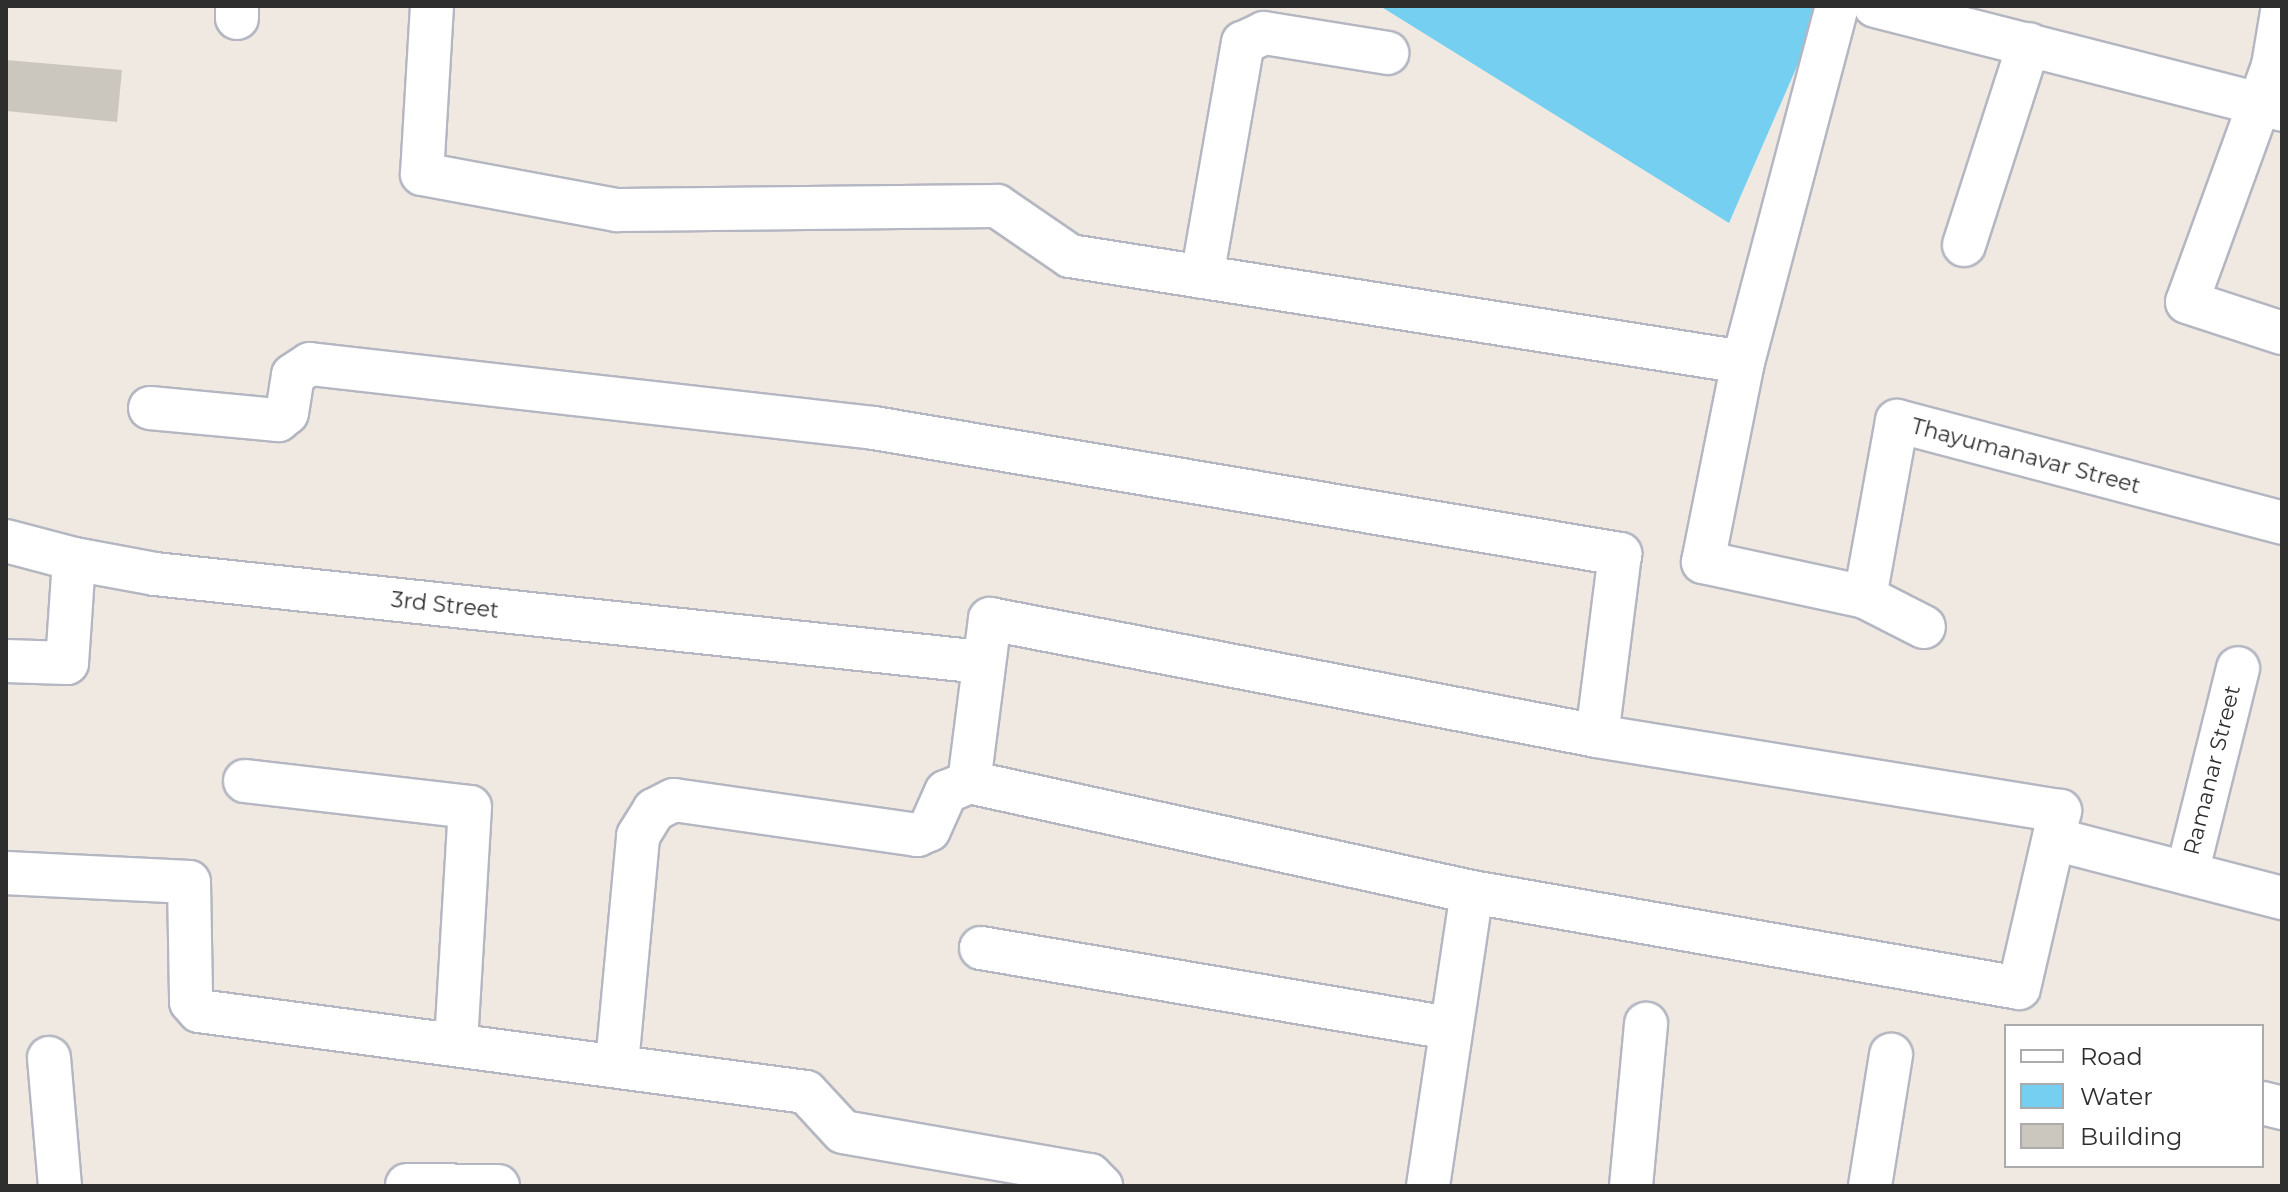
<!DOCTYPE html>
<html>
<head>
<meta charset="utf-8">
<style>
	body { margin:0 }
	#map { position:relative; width:2288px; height:1192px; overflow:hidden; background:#efe9e1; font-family:Montserrat,sans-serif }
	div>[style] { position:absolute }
	.water>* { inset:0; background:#75cff0 }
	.building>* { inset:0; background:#cbc7bf }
	.roads { filter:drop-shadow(2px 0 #b4b7c1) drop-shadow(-2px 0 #b4b7c1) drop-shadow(0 2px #b4b7c1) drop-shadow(0 -2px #b4b7c1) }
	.minor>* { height:42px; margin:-21px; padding:0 21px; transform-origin:21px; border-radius:21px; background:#fff }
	span { translate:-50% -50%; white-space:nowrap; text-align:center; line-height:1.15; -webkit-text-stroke:6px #fff; paint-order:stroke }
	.street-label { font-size:22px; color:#2e2e2e }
	.frame { position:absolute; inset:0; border:8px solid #2e2e2e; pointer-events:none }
	.legend { position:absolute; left:2004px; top:1024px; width:260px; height:144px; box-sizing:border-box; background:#fff; border:2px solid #ababab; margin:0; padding:10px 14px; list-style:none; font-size:24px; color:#2e2e2e }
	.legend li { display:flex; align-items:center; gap:16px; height:40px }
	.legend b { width:40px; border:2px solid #ababab }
</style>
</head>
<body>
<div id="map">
	<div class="water">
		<div style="clip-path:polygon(1380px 6px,1823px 6px,1729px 223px)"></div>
	</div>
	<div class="building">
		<div style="clip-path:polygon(6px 60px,122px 70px,117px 122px,6px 111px)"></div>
	</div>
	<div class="roads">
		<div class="minor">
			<div style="left:237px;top:6px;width:12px;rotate:90deg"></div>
			<div style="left:432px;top:6px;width:168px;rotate:93.4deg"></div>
			<div style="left:422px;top:174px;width:198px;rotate:10.5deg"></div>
			<div style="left:617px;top:210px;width:380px;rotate:-0.6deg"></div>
			<div style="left:997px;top:206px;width:88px;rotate:34.4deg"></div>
			<div style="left:1070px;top:256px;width:681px;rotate:8.95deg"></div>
			<div style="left:1743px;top:362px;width:204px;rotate:101.3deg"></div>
			<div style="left:1703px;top:562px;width:166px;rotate:12.2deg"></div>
			<div style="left:1865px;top:597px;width:66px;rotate:27deg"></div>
			<div style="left:1875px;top:6px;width:420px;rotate:14.3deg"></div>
			<div style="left:2282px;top:12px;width:55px;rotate:99.5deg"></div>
			<div style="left:2273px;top:66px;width:251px;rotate:110deg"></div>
			<div style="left:2187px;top:302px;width:100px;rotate:18.1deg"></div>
			<div style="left:1964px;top:245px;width:211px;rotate:-72.1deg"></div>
			<div style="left:1202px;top:277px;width:238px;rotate:-80.1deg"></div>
			<div style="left:1243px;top:43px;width:23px;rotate:-25deg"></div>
			<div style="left:1264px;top:33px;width:125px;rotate:9.2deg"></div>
			<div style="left:1743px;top:362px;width:368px;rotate:-75.2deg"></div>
			<div style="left:150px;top:408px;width:129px;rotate:5.4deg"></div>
			<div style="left:278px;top:420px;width:11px;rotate:-38deg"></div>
			<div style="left:287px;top:413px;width:38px;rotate:-81deg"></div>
			<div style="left:293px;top:375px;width:20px;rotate:-33deg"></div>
			<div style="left:310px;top:364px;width:568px;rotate:6.47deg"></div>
			<div style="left:874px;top:428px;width:757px;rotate:9.59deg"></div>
			<div style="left:1620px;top:554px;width:183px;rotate:97.2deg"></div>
			<div style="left:6px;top:541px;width:70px;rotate:14.8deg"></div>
			<div style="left:1865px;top:597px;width:179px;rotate:-79.7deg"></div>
			<div style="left:1897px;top:421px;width:398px;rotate:14.8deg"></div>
			<div style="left:6px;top:661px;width:61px;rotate:1.9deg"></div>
			<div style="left:67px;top:663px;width:104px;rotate:-86.1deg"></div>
			<div style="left:74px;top:559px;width:82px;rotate:10.5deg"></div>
			<div style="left:155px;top:574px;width:831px;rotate:6.08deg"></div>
			<div style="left:245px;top:781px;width:226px;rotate:6.6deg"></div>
			<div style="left:470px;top:807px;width:233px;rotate:93.4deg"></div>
			<div style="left:2054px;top:839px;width:236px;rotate:14.5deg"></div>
			<div style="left:6px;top:873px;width:183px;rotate:2.8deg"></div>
			<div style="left:189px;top:882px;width:120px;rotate:89deg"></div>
			<div style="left:191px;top:1002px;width:12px;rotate:48deg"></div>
			<div style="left:199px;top:1011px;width:612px;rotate:7.6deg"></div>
			<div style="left:806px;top:1092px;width:54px;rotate:47.2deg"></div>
			<div style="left:843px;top:1132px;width:251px;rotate:9.9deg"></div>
			<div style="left:1090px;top:1175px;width:16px;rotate:45deg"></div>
			<div style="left:2187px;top:873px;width:211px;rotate:-76deg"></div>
			<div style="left:981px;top:948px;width:477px;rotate:9.7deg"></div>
			<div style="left:49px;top:1058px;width:128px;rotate:85.1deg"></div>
			<div style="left:617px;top:1064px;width:229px;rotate:-84.7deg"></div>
			<div style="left:638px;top:836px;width:31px;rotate:-58deg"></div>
			<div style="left:654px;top:810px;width:22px;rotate:-27deg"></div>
			<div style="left:674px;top:800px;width:246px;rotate:8.2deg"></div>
			<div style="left:917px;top:835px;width:13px;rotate:-23deg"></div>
			<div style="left:929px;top:830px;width:42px;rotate:-65.9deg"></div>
			<div style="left:946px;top:792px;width:25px;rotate:-23deg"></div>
			<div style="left:969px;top:782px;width:515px;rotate:12.34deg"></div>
			<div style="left:1472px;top:892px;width:555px;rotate:9.95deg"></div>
			<div style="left:2019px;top:988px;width:182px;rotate:-77deg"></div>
			<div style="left:2060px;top:811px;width:469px;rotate:-170.8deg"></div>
			<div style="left:1597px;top:736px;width:618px;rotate:-169.09deg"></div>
			<div style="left:990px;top:619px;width:164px;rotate:97.3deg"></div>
			<div style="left:2262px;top:1103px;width:21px;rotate:14deg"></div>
			<div style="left:407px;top:1185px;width:91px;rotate:0.6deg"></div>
			<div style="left:1428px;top:1186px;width:297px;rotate:-81.5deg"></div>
			<div style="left:1631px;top:1186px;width:163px;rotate:-84.7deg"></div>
			<div style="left:1870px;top:1186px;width:133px;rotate:-80.9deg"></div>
		</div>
	</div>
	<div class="street-label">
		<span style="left:2026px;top:456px;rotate:15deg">Thayumanavar Street</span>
		<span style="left:445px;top:605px;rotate:6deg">3rd Street</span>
		<span style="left:2212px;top:770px;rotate:-76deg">Ramanar Street</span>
	</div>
	<div class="frame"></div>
	<ul class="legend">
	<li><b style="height:10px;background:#fff"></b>Road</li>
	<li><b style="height:22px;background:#75cff0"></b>Water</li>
	<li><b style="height:22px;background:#cbc7bf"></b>Building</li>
	</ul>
</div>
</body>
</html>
